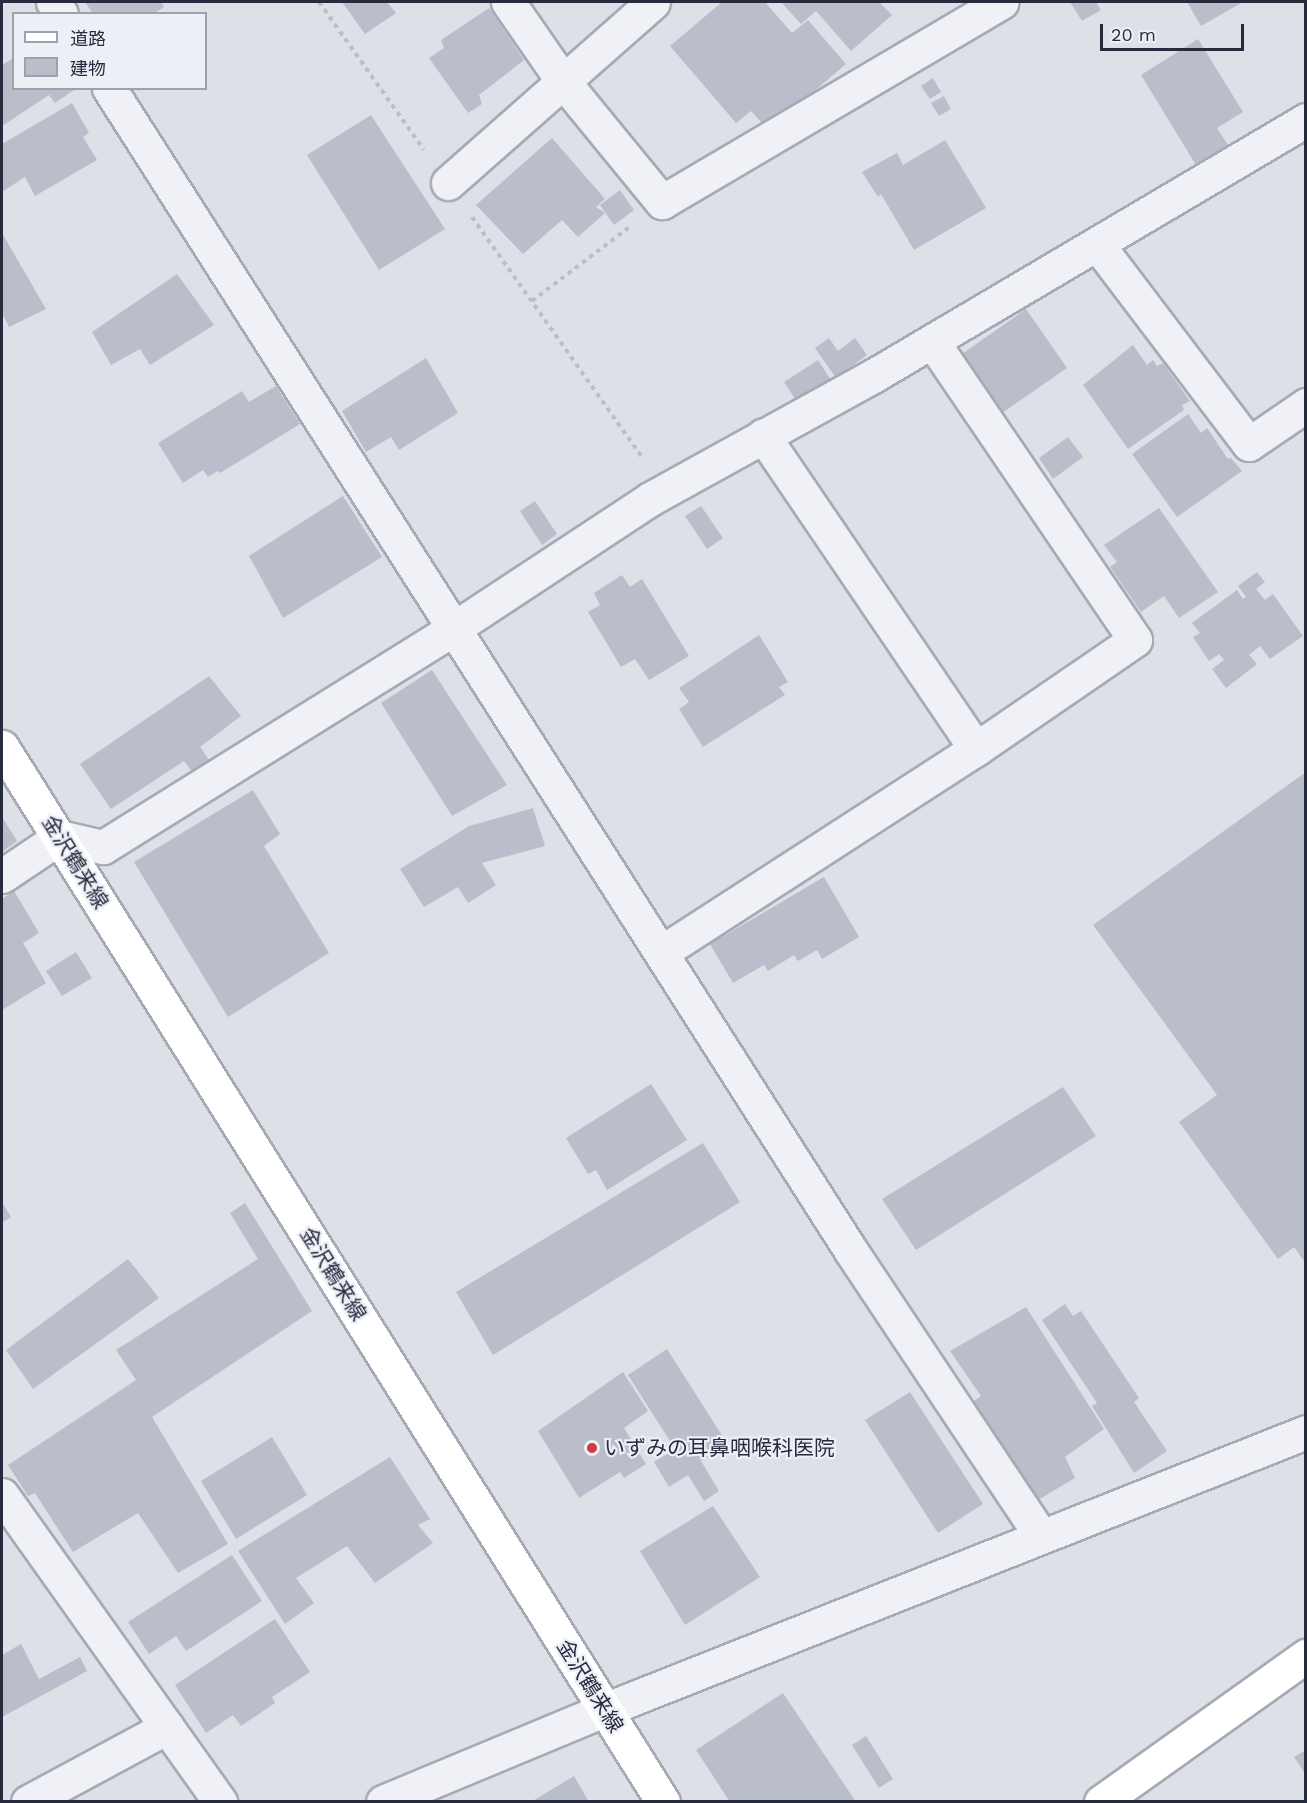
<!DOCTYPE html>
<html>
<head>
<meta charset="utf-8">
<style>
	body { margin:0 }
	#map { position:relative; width:1307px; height:1803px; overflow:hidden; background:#dde0e7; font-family:"Work Sans","Noto Sans JP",sans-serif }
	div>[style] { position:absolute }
	.building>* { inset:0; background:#babeca }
	.path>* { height:4px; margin-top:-2px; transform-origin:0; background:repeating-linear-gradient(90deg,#bbbec6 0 4.5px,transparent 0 9px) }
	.roads { filter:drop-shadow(2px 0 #a6aab4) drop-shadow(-2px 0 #a6aab4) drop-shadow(0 2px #a6aab4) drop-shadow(0 -2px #a6aab4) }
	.street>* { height:33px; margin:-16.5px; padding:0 16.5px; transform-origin:16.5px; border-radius:16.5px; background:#f0f1f6 }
	.secondary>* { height:33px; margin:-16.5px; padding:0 16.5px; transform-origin:16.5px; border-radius:16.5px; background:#fff }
	.primary>* { height:33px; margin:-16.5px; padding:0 16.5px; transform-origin:16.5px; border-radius:16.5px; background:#fff }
	.dots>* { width:16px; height:16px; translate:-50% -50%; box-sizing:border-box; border:3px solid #eceff5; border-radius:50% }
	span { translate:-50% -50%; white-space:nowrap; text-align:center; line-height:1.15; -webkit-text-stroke:4.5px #eceff5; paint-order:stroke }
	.street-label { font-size:21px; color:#262b3e }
	.poi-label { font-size:21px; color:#262b3e }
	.left { translate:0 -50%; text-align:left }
	.frame { position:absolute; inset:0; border:3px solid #262b3e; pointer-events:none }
	.legend { position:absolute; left:12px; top:12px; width:195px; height:78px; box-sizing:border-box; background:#eceff5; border:2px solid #9da1ac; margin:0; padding:8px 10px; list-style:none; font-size:18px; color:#262b3e }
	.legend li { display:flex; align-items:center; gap:12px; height:30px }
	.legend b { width:30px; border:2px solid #9da1ac }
	.scale { position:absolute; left:1100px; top:24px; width:144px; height:27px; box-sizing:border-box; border:3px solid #262b3e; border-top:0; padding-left:8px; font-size:18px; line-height:21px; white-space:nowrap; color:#262b3e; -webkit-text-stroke:4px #eceff5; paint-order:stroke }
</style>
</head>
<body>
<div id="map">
	<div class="building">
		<div style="clip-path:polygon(85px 2px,161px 2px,164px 7px,153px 14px,93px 14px)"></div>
		<div style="clip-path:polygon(342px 2px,387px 2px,396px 13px,365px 34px)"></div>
		<div style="clip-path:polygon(722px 2px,765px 2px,792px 33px,808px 20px,846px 64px,812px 93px,762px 123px,751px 111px,736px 123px,670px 46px)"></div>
		<div style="clip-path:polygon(781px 2px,879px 2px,892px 15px,851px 51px,816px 11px,801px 24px)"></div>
		<div style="clip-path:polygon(1070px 2px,1096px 2px,1101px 10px,1082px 21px)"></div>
		<div style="clip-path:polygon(1187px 2px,1243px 2px,1201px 26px)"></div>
		<div style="clip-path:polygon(489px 8px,524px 60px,479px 95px,482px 104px,468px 113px,429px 58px,444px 48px,441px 40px)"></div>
		<div style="clip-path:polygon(1198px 39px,1243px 112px,1217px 128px,1228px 145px,1196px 165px,1141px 75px)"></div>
		<div style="clip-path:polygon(14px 58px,14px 88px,77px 88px,55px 103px,49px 95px,2px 126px,2px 65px)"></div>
		<div style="clip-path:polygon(933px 78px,941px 92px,930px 99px,921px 86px)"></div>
		<div style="clip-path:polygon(944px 96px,951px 109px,939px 116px,931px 103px)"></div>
		<div style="clip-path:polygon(72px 103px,89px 133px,83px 137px,97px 160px,35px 196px,25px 177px,2px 192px,2px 144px)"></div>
		<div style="clip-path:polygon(371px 115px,445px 229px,379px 270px,307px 155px)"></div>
		<div style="clip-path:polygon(552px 138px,605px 199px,596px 207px,605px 213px,578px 237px,562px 220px,523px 254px,476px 205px)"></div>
		<div style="clip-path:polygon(945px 140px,986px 208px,914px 250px,881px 194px,878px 197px,862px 172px,897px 153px,903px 165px)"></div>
		<div style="clip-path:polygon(620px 190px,634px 210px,614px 225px,600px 205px)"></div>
		<div style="clip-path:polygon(2px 233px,46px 309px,9px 327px,2px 313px)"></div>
		<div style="clip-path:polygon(177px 274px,214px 325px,150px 365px,140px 349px,111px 365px,92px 332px)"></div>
		<div style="clip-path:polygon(1026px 309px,1067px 368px,1002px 413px,962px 354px)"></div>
		<div style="clip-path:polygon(829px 338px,838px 351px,855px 338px,867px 355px,836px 378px,815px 348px)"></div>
		<div style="clip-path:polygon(1133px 345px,1147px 365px,1153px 360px,1157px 366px,1163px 363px,1190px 401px,1182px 405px,1184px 410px,1128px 449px,1083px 385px)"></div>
		<div style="clip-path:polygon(426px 358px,458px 413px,399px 450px,391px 437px,366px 452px,342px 411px)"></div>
		<div style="clip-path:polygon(818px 360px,831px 380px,797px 402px,784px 382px)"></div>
		<div style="clip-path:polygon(276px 386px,300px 424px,220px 473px,218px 471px,208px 477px,203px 470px,183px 483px,158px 443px,242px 391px,249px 402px)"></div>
		<div style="clip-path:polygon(1188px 414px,1201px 433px,1207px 428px,1228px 459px,1231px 458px,1242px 471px,1177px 517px,1132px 454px)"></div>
		<div style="clip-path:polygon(1068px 437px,1083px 457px,1053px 479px,1039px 458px)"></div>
		<div style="clip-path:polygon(343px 496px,382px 557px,283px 618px,249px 556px)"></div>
		<div style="clip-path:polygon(535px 501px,557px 534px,542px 545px,520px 511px)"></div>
		<div style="clip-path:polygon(701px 506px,723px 538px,707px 549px,685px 516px)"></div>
		<div style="clip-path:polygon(1159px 508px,1218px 592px,1179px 618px,1164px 596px,1141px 612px,1110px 567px,1117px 562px,1104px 545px)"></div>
		<div style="clip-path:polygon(1257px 572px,1265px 582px,1256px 589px,1265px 600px,1273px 594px,1303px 636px,1270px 659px,1260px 646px,1249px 655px,1257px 664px,1226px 688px,1212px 669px,1224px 660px,1219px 654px,1209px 661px,1193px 637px,1200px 633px,1192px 623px,1237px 590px,1243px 599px,1246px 597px,1238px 586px)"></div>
		<div style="clip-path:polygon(622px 575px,630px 587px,642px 579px,689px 656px,649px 680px,635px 659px,621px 667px,588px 612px,600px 605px,594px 593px)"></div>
		<div style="clip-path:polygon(759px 635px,788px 682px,779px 687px,785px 695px,703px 747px,679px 709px,689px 702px,679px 688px)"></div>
		<div style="clip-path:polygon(432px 670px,507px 785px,452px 816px,381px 703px)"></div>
		<div style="clip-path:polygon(209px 676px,241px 716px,200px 747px,210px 761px,193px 773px,184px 761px,111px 809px,80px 764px)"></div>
		<div style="clip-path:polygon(1306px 772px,1306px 1264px,1294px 1247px,1278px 1259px,1179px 1122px,1217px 1095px,1093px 925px)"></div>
		<div style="clip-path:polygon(253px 790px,280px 834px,264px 846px,329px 953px,228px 1017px,134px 862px)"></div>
		<div style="clip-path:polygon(533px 808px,545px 846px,482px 863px,496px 885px,468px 903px,458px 887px,424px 907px,400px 869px,469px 826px)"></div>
		<div style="clip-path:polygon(2px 817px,17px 841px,2px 852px)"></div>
		<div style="clip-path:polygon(824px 877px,859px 937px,822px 959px,817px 950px,798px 961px,794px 955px,768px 971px,764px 965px,733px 983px,710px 944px)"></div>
		<div style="clip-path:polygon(14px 891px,39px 933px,23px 943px,46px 983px,2px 1010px,2px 899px)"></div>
		<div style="clip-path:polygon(76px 952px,92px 978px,62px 996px,46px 971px)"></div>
		<div style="clip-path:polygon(651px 1084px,687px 1140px,607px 1190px,596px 1170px,588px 1174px,566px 1138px)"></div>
		<div style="clip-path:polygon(1063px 1087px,1096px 1136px,916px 1250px,882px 1199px)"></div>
		<div style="clip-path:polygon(703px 1143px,740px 1202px,493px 1355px,456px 1292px)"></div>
		<div style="clip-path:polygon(2px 1202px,11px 1217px,2px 1223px)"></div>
		<div style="clip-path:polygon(245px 1203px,312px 1311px,152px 1417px,228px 1544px,178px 1573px,138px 1513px,73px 1552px,35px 1493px,28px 1496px,8px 1465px,136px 1380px,116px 1350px,258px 1259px,230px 1213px)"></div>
		<div style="clip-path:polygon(128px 1259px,159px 1298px,33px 1389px,6px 1350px)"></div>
		<div style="clip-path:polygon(1065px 1304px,1073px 1316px,1081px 1311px,1139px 1398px,1134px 1402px,1167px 1451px,1134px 1473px,1092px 1406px,1097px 1403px,1042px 1320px)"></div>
		<div style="clip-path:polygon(1026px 1307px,1104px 1429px,1065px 1457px,1075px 1478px,1038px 1500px,974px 1401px,981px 1396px,950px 1351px)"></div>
		<div style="clip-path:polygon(667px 1349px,723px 1437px,715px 1443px,719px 1450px,701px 1461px,719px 1491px,704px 1501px,688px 1475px,669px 1487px,654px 1462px,675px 1449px,628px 1375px)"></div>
		<div style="clip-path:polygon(623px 1372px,648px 1411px,624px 1428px,646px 1464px,624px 1478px,620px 1472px,579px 1498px,538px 1431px)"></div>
		<div style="clip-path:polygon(910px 1392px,983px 1504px,938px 1533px,865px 1420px)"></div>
		<div style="clip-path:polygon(272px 1437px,307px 1495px,236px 1539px,201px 1481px)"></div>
		<div style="clip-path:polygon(390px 1457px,430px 1519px,418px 1525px,433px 1543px,375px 1583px,347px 1546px,296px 1578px,314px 1603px,285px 1624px,238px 1551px)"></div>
		<div style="clip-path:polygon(713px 1506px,760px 1577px,685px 1625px,640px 1551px)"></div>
		<div style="clip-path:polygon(232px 1555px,262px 1601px,186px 1651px,176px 1636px,149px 1654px,128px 1622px)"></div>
		<div style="clip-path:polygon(275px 1619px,310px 1672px,272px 1697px,275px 1703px,241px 1726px,233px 1715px,206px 1733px,175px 1685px)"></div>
		<div style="clip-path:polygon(21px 1644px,39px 1679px,80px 1657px,87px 1671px,2px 1717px,2px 1655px)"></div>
		<div style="clip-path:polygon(783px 1693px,856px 1802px,730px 1802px,696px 1750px)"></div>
		<div style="clip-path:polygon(866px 1736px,893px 1779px,879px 1788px,852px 1745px)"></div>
		<div style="clip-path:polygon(1306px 1750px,1306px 1775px,1294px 1757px)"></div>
		<div style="clip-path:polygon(574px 1776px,589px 1802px,531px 1802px)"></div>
	</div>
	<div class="path">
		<div style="left:319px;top:2px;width:181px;rotate:54.6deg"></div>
		<div style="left:472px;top:217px;width:293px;rotate:54.7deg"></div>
		<div style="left:532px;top:301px;width:121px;rotate:-37.2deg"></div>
	</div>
	<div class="roads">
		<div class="street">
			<div style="left:53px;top:2px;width:14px;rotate:56deg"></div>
			<div style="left:508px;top:2px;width:95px;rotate:55.3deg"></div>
			<div style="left:562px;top:80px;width:158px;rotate:50.7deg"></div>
			<div style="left:662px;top:202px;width:394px;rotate:-30.5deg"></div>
			<div style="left:109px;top:88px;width:1380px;rotate:57.46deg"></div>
			<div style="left:851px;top:1251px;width:343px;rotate:56.3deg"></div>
			<div style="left:448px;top:183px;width:273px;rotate:-41.4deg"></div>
			<div style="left:1097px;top:244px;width:251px;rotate:52.8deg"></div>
			<div style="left:1249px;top:444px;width:69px;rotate:-34.4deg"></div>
			<div style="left:932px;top:341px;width:361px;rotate:55.8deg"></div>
			<div style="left:1135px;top:640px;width:193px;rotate:145.6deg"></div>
			<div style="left:2px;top:876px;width:70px;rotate:-33.9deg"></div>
			<div style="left:60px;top:837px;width:44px;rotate:13.1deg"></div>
			<div style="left:103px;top:847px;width:412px;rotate:-31.9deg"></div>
			<div style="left:453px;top:629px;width:236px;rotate:-33.4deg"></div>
			<div style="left:650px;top:499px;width:255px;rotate:-28.9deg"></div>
			<div style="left:873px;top:376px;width:503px;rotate:-30.59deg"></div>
			<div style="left:662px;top:952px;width:374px;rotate:-32.9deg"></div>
			<div style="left:976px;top:749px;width:379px;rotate:-124.2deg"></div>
			<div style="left:2px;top:1495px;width:377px;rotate:54.6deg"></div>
			<div style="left:28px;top:1802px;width:158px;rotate:-28.3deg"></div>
			<div style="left:383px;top:1802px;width:239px;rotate:-22.6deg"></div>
			<div style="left:604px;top:1710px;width:755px;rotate:-21.6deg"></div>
		</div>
		<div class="secondary">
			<div style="left:1101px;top:1802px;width:252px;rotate:-35.5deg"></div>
		</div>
		<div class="primary">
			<div style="left:2px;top:747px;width:1245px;rotate:57.93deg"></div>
		</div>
	</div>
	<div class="dots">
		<div style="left:592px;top:1448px;background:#d13d3d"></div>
	</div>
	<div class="street-label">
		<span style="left:75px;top:862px;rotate:58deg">金沢鶴来線</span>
		<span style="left:333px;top:1274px;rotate:58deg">金沢鶴来線</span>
		<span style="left:590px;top:1686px;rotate:58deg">金沢鶴来線</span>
	</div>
	<div class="poi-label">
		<span class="left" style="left:604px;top:1448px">いずみの耳鼻咽喉科医院</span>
	</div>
	<div class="frame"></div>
	<ul class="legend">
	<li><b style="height:8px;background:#fff"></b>道路</li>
	<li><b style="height:16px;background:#babeca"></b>建物</li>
	</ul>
	<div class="scale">20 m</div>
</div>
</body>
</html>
